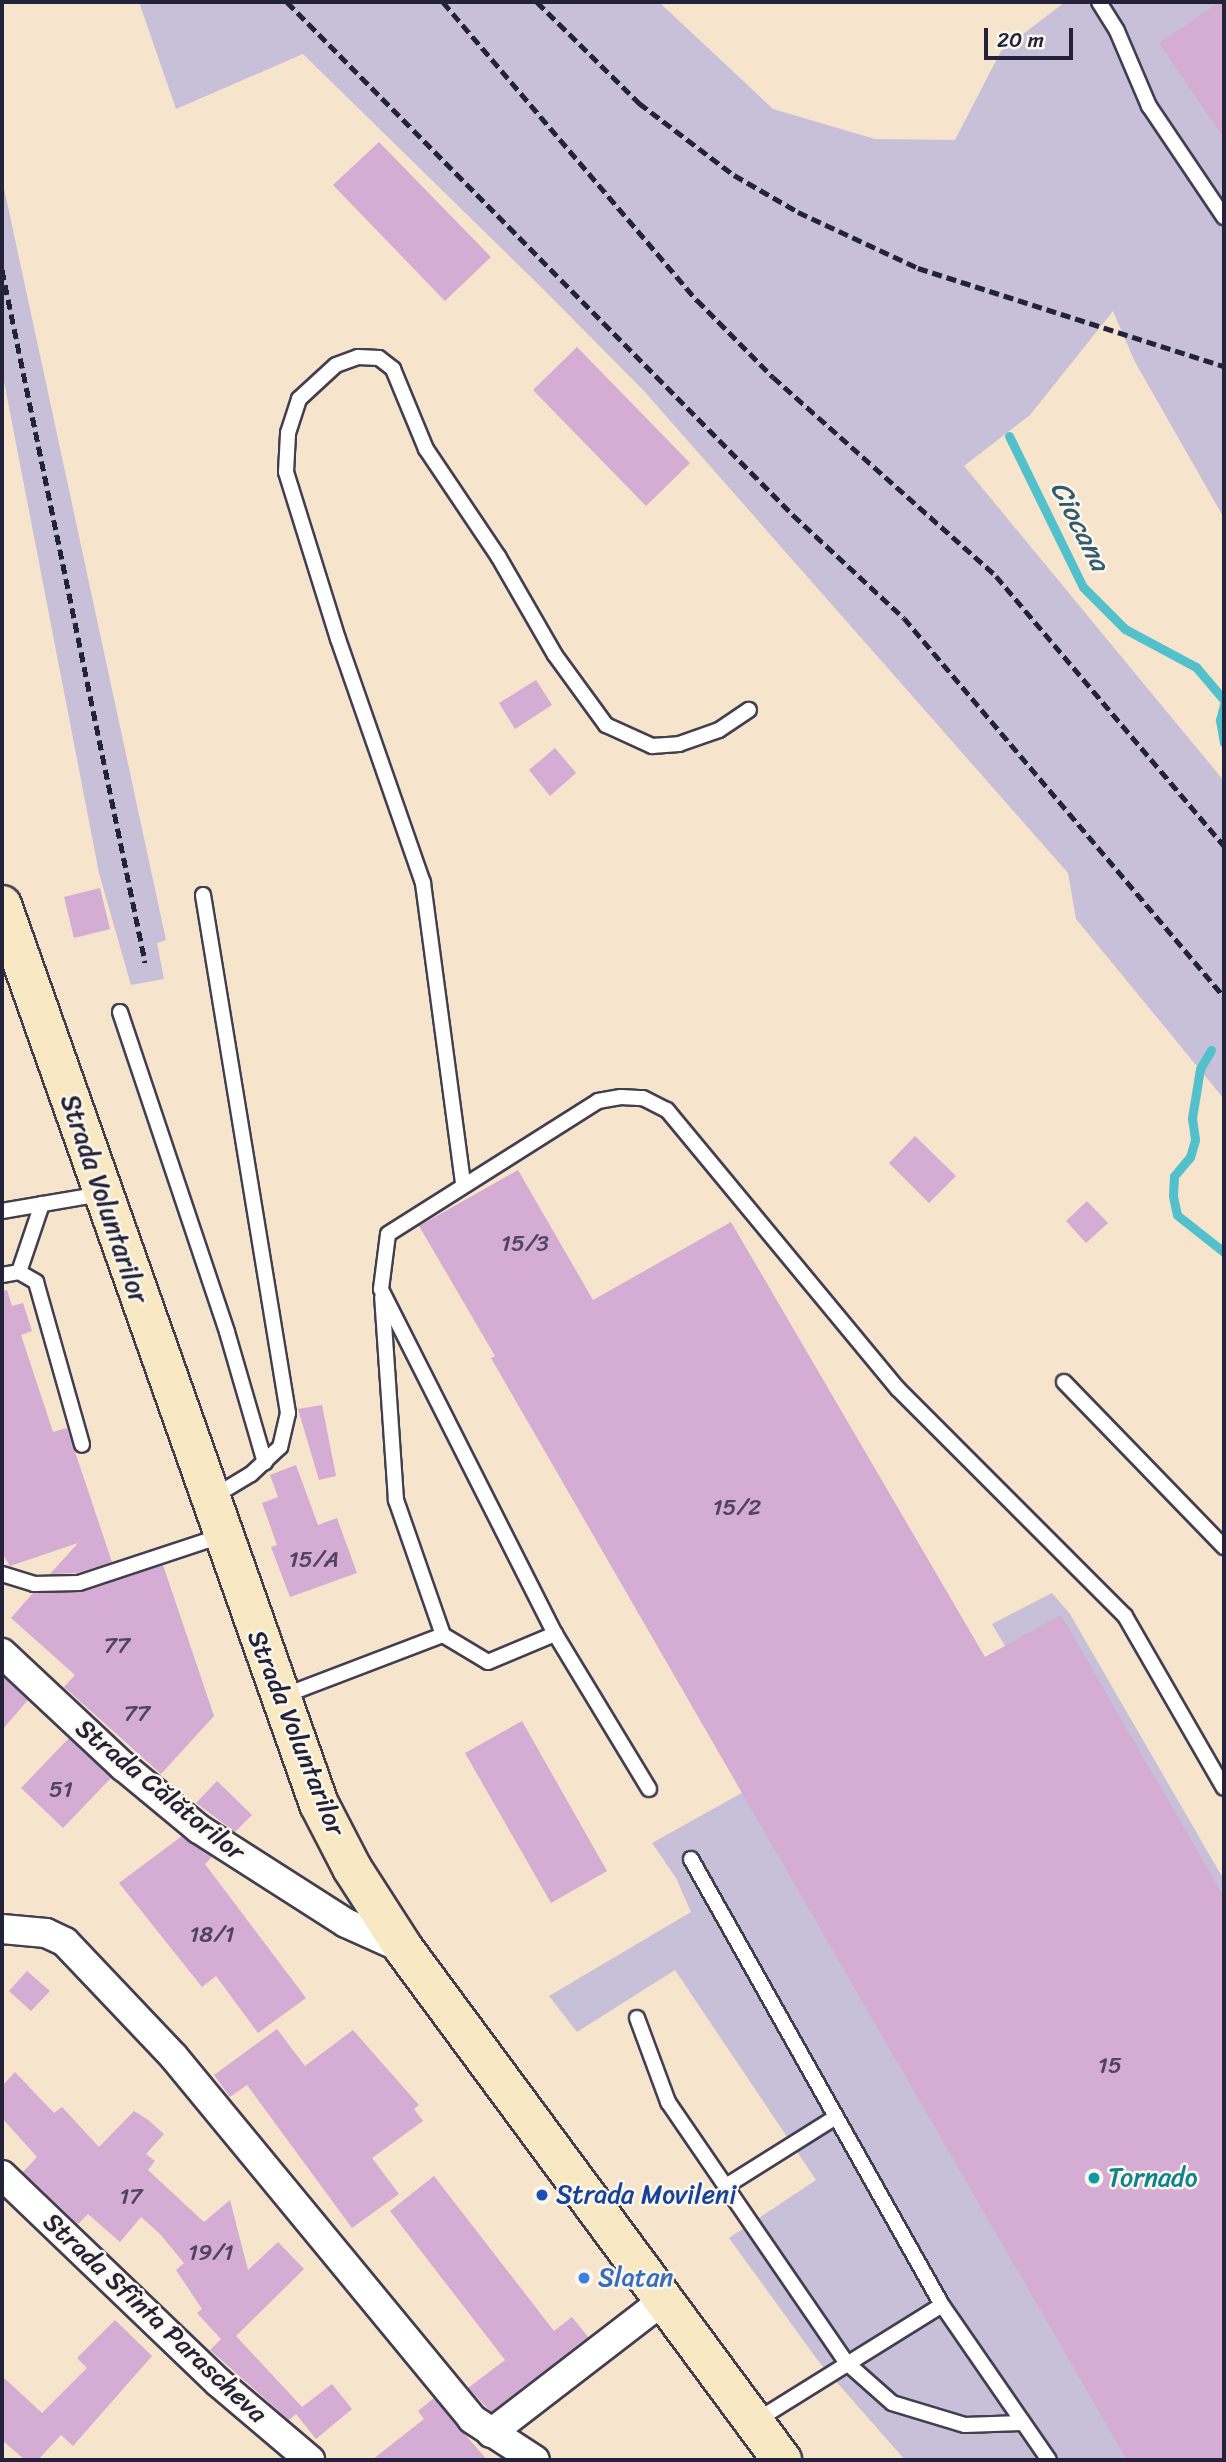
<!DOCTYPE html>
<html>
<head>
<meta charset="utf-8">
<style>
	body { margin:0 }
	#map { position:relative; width:1226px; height:2462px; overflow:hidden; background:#f7e4cd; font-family:Sriracha,sans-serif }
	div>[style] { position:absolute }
	.industrial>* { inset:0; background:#c8bfd8 }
	.stream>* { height:9px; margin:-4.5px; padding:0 4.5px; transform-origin:4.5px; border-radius:4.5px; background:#53c1cb }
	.building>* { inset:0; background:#d5acd3 }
	.roads { filter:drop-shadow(2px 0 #423f51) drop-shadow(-2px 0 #423f51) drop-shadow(0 2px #423f51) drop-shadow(0 -2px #423f51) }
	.lane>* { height:14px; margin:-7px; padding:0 7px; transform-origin:7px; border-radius:7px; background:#fff }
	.street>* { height:28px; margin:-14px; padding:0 14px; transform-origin:14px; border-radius:14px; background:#fff }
	.secondary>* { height:38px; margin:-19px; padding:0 19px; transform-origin:19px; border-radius:19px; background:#f8e8c3 }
	.rail>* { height:5px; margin-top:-2.5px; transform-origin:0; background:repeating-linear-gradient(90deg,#22223b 0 10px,transparent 0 15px) }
	.dots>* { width:19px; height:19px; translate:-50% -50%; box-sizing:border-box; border:4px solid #fbf7ec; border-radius:50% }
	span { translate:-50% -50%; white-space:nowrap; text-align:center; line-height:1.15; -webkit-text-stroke:5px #fbf7ec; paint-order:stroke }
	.number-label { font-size:23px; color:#4f4461 }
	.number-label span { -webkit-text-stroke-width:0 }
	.street-label { font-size:26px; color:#22223b }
	.culture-label { font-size:26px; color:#0d838f }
	.left { translate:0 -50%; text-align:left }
	.transit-label { font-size:26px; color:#164399 }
	.shop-label { font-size:26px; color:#366cbe }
	.water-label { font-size:28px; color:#335a6d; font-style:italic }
	.frame { position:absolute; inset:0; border:4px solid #22223b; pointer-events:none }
	.scale { position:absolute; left:984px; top:28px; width:89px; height:32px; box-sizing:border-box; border:4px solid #22223b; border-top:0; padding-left:9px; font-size:21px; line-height:24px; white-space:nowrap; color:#22223b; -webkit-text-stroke:5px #fbf7ec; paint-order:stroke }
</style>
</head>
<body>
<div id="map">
	<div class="industrial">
		<div style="clip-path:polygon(139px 2px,659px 2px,773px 109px,875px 139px,955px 140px,1001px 51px,1065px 2px,1224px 2px,1224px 518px,1135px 362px,1113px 311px,1030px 415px,964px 466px,1224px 781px,1224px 1099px,1076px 919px,1068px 873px,644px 391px,543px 289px,303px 54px,176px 109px)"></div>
		<div style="clip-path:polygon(2px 179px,166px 940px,157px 943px,164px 979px,131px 985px,99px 873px,2px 371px)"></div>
		<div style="clip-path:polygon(1052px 1593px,1070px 1614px,1224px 1880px,1224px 2460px,905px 2460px,819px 2362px,729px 2238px,816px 2180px,675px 1970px,577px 2032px,549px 1996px,691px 1912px,676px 1878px,652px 1843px,1005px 1646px,992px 1624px)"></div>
	</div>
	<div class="stream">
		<div style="left:1009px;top:436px;width:168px;rotate:63.9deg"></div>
		<div style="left:1083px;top:587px;width:59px;rotate:45deg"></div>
		<div style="left:1125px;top:629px;width:81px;rotate:28.2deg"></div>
		<div style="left:1196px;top:667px;width:43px;rotate:49.7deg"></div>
		<div style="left:1224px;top:705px;width:16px;rotate:105deg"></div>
		<div style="left:1220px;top:720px;width:23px;rotate:80deg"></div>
		<div style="left:1211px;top:1050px;width:22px;rotate:120deg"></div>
		<div style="left:1200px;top:1069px;width:50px;rotate:99.3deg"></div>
		<div style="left:1192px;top:1118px;width:22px;rotate:82deg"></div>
		<div style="left:1195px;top:1140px;width:18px;rotate:106deg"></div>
		<div style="left:1190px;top:1157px;width:25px;rotate:130deg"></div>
		<div style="left:1174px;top:1176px;width:20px;rotate:93deg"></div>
		<div style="left:1173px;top:1196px;width:19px;rotate:78deg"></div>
		<div style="left:1177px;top:1215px;width:60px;rotate:38.2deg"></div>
	</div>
	<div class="building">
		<div style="clip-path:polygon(1219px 2px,1224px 2px,1224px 138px,1159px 43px)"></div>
		<div style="clip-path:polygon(379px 142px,491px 257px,445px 301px,333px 185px)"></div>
		<div style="clip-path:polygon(577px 347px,690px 463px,646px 506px,533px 390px)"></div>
		<div style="clip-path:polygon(536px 680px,552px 705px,515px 729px,499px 703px)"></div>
		<div style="clip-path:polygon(555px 748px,576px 773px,550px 796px,529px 770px)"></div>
		<div style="clip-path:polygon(100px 888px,110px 929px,74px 938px,64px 897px)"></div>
		<div style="clip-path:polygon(915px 1136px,956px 1176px,929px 1203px,889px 1163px)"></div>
		<div style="clip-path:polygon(518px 1170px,593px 1300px,731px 1222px,985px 1657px,1061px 1615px,1224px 1897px,1224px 2460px,1127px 2460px,491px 1358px,495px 1356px,419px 1226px)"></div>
		<div style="clip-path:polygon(1087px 1201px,1108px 1223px,1086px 1243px,1066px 1221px)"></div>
		<div style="clip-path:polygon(7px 1290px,12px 1306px,23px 1303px,32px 1331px,21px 1335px,53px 1432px,67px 1428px,112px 1562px,77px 1573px,50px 1574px,78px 1543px,10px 1566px,2px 1553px,2px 1291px)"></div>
		<div style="clip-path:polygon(322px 1405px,336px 1476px,319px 1480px,298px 1409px)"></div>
		<div style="clip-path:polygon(296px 1465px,318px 1525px,337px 1518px,357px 1573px,290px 1597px,271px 1547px,277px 1545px,262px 1503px,278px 1497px,270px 1475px)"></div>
		<div style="clip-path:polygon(163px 1565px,214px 1716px,161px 1774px,64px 1687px,75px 1675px,11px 1618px,33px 1593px,82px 1592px)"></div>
		<div style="clip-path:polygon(2px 1676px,28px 1700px,2px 1730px)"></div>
		<div style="clip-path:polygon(522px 1721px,607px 1871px,551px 1903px,465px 1753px)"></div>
		<div style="clip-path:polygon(69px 1738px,111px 1778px,63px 1828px,21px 1788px)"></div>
		<div style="clip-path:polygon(217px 1781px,252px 1815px,235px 1832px,196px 1803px)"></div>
		<div style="clip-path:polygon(182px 1836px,212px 1857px,205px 1864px,306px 1998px,258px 2033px,216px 1976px,202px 1987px,119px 1883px)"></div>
		<div style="clip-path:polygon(27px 1971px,50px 1991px,31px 2011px,9px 1991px)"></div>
		<div style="clip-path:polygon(277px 2029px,305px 2066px,353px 2030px,419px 2105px,414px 2109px,423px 2121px,372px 2158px,399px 2194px,352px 2228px,247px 2085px,230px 2097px,214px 2075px)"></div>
		<div style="clip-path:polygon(15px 2072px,54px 2113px,62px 2107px,99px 2147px,134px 2111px,147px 2119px,164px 2134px,146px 2154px,155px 2161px,148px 2170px,204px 2222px,230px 2200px,248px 2270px,278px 2242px,304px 2269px,236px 2336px,302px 2407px,332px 2384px,352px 2409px,316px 2439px,296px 2414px,289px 2420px,210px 2350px,221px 2339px,197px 2313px,202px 2309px,176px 2270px,184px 2263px,160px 2234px,141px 2217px,120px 2242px,88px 2214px,78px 2224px,23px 2172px,37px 2157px,2px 2118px,2px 2086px)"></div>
		<div style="clip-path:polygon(434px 2176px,554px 2331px,572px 2317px,588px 2337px,491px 2412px,468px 2388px,505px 2360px,390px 2211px)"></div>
		<div style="clip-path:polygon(115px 2320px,152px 2356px,73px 2446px,61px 2435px,38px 2460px,25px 2460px,2px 2440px,2px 2376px,42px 2413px,87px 2368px,77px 2358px)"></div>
		<div style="clip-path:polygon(434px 2398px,487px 2460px,372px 2460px,424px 2419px,418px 2411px)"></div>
	</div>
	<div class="roads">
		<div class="lane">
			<div style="left:1099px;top:2px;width:34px;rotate:58deg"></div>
			<div style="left:1117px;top:31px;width:82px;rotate:66.9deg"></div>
			<div style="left:1149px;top:106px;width:134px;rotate:56deg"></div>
			<div style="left:203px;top:895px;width:525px;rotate:80.68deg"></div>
			<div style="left:288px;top:1413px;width:35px;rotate:103deg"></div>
			<div style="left:280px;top:1447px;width:40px;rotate:137deg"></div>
			<div style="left:251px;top:1474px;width:44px;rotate:148.8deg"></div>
			<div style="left:120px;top:1012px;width:337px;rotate:71.5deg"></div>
			<div style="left:227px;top:1332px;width:136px;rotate:73.8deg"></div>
			<div style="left:463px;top:1183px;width:303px;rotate:-97.6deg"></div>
			<div style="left:423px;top:883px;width:258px;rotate:-109.2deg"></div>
			<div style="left:338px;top:639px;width:175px;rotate:-107.3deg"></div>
			<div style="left:286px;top:472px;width:39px;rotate:-87deg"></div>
			<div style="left:288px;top:433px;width:36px;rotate:-72deg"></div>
			<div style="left:299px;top:399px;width:50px;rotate:-42.6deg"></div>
			<div style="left:336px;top:365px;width:23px;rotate:-20deg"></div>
			<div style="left:358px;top:357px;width:21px;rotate:3deg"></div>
			<div style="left:379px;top:358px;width:18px;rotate:38deg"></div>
			<div style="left:393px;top:369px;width:87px;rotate:67.6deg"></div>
			<div style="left:426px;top:449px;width:129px;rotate:56.1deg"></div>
			<div style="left:498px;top:556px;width:114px;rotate:60.1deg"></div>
			<div style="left:555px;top:655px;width:87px;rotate:53.9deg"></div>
			<div style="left:606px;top:725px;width:51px;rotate:24.5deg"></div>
			<div style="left:652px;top:746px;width:27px;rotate:-4deg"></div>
			<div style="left:679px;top:744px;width:42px;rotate:-19.3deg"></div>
			<div style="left:719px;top:730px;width:36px;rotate:-34deg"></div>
			<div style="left:2px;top:1211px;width:100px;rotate:-9.7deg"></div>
			<div style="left:19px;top:1272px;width:72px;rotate:-71.3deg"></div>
			<div style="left:2px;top:1275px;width:17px;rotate:-10deg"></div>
			<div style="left:19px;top:1272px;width:20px;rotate:30deg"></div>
			<div style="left:36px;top:1282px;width:169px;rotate:74.2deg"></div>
			<div style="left:1064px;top:1382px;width:230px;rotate:45.9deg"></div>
			<div style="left:2px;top:1574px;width:34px;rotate:17deg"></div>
			<div style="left:34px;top:1584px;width:45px;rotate:-1.3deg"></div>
			<div style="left:79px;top:1583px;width:150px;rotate:-18.3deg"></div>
			<div style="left:443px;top:1635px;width:52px;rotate:31deg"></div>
			<div style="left:488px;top:1662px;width:73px;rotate:-22.7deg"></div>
			<div style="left:283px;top:1696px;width:171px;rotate:-20.9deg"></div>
			<div style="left:443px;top:1635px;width:143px;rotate:-109.2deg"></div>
			<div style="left:396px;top:1500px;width:203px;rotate:-93.9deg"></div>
			<div style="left:649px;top:1789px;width:181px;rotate:-121.2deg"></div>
			<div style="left:555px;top:1634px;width:386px;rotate:-116.8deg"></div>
			<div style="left:381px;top:1289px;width:55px;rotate:-82.7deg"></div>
			<div style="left:388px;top:1234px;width:249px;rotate:-32.3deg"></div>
			<div style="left:598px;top:1101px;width:23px;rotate:-10deg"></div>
			<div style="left:621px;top:1097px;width:22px;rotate:3deg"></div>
			<div style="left:643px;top:1098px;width:27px;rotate:27deg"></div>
			<div style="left:667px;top:1110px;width:362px;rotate:50.4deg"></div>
			<div style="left:898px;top:1389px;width:321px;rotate:45deg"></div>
			<div style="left:1125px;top:1616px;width:198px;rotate:60.1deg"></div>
			<div style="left:691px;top:1859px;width:512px;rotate:60.63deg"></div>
			<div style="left:942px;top:2305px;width:188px;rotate:55.4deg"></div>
			<div style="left:637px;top:2018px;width:90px;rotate:69.7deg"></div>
			<div style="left:668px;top:2102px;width:316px;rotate:55.6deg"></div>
			<div style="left:847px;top:2363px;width:60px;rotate:41.6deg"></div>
			<div style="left:892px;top:2403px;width:76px;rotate:16.8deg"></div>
			<div style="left:965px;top:2425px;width:56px;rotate:-2deg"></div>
			<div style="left:726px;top:2186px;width:130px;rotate:-32.1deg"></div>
			<div style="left:754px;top:2422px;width:221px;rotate:-31.9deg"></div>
		</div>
		<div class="street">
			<div style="left:2px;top:1653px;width:167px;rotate:43.1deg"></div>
			<div style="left:124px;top:1767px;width:97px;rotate:39.6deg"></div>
			<div style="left:199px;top:1829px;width:174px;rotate:32.6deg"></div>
			<div style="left:346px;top:1923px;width:64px;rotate:24.1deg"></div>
			<div style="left:2px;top:1929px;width:44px;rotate:5.2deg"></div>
			<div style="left:46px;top:1933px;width:21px;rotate:25deg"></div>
			<div style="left:65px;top:1942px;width:158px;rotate:46.5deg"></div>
			<div style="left:174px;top:2057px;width:469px;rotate:50.5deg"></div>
			<div style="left:472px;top:2419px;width:75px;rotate:33.1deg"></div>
			<div style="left:2px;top:2175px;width:299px;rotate:43.8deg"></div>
			<div style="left:218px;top:2382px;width:121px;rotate:40.3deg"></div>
			<div style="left:491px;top:2433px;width:218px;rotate:-37.6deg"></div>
		</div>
		<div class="secondary">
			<div style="left:2px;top:905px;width:953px;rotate:70.58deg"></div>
			<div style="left:319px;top:1804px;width:72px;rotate:62.7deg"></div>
			<div style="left:352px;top:1868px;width:96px;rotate:57.3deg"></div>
			<div style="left:404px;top:1949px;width:636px;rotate:53.51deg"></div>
		</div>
	</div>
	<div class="rail">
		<div style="left:287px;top:2px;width:721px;rotate:45.39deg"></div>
		<div style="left:793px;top:515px;width:151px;rotate:42.9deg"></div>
		<div style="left:904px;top:618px;width:496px;rotate:49.8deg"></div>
		<div style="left:443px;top:2px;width:392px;rotate:49.6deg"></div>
		<div style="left:697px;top:300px;width:108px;rotate:45.4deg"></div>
		<div style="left:773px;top:377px;width:299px;rotate:41.7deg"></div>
		<div style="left:996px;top:576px;width:353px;rotate:49.8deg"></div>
		<div style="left:537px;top:2px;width:144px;rotate:44.7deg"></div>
		<div style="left:639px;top:103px;width:119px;rotate:37.2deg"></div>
		<div style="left:734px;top:175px;width:74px;rotate:30deg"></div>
		<div style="left:798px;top:212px;width:132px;rotate:25deg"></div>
		<div style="left:918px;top:268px;width:321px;rotate:17.8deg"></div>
		<div style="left:2px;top:270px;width:707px;rotate:78.32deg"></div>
	</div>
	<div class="dots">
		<div style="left:1094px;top:2178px;background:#0f9aa8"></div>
		<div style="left:542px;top:2195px;background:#1a4fb4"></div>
		<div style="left:584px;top:2278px;background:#3f7fe0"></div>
	</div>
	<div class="number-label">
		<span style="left:525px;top:1244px">15/3</span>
		<span style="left:737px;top:1508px">15/2</span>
		<span style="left:314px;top:1560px">15/A</span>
		<span style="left:117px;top:1646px">77</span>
		<span style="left:137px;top:1714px">77</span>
		<span style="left:61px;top:1790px">51</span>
		<span style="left:212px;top:1935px">18/1</span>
		<span style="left:1110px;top:2066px">15</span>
		<span style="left:131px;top:2197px">17</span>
		<span style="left:211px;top:2253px">19/1</span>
	</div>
	<div class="street-label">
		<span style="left:104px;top:1199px;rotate:71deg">Strada Voluntarilor</span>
		<span style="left:296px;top:1733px;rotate:68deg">Strada Voluntarilor</span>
		<span style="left:160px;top:1790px;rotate:39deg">Strada Călătorilor</span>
		<span style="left:155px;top:2318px;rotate:43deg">Strada Sfînta Parascheva</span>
	</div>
	<div class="culture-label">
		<span class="left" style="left:1108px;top:2178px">Tornado</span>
	</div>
	<div class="transit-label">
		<span class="left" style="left:556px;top:2195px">Strada Movileni</span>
	</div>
	<div class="shop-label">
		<span class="left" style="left:598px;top:2278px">Slatan</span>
	</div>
	<div class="water-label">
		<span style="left:1080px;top:526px;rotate:63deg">Ciocana</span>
	</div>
	<div class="frame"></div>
	<div class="scale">20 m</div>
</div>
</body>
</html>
